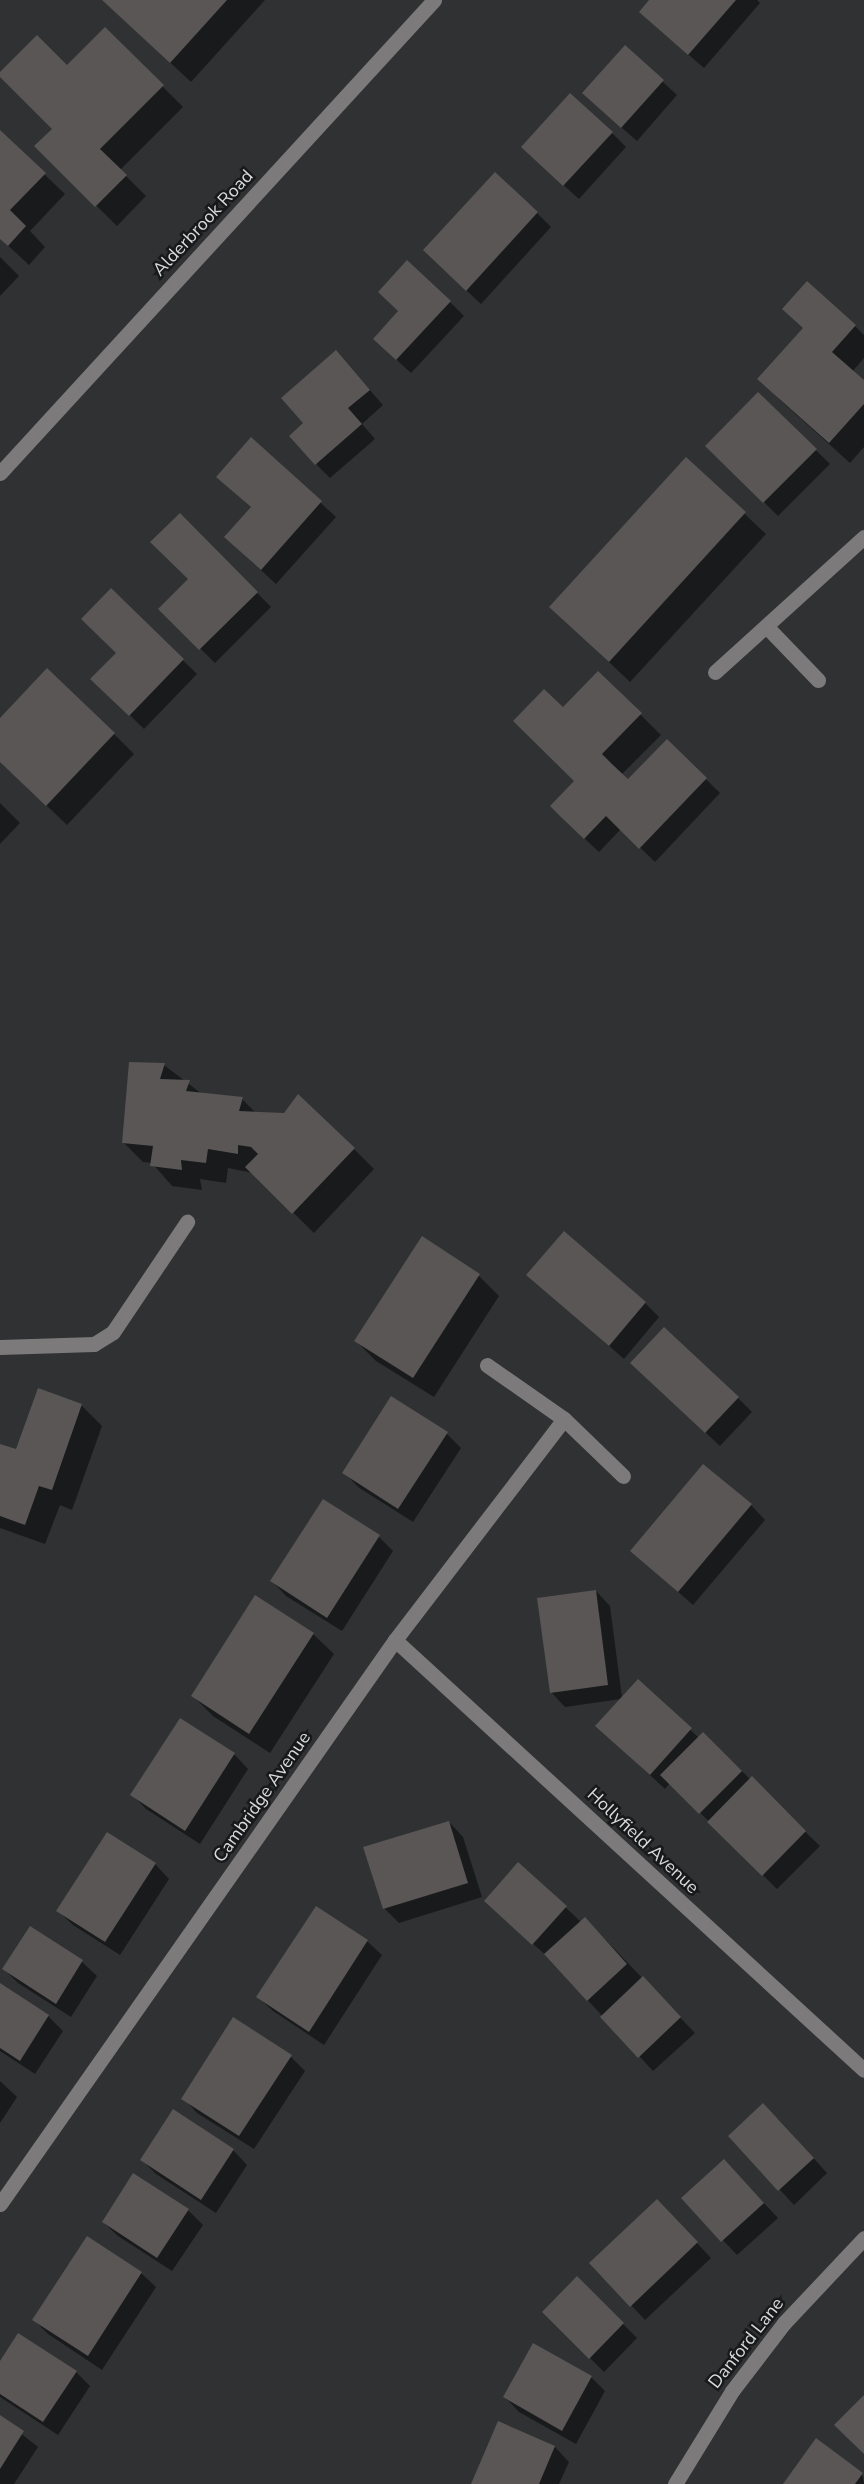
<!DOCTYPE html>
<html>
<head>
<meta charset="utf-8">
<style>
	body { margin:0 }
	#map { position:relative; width:864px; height:2484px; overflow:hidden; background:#2f3133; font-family:"Nunito Sans",sans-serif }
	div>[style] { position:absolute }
	.shadow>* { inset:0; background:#0007 }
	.building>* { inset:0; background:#595655 }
	.minor>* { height:15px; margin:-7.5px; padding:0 7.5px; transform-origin:7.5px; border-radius:7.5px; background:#7c7a7a }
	span { translate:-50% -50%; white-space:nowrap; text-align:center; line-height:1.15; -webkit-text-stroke:5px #18191a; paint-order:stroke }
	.street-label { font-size:18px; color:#d9dadc }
</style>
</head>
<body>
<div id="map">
	<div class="shadow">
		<div style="clip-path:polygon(103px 0,265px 0,191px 82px)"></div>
		<div style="clip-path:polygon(651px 0,757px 0,760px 3px,704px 68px,655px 26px)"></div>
		<div style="clip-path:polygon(105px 29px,183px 107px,120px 170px,146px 196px,117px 226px,36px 146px,54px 129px,0 74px,67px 67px)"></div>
		<div style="clip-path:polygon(625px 47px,677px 95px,637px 141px,598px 107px)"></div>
		<div style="clip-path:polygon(0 132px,65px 194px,30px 231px,45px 247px,29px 265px,0 238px)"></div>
		<div style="clip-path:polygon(612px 133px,626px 147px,579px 199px,537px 161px)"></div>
		<div style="clip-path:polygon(537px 213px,551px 227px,481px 304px,439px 265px)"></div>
		<div style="clip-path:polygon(0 257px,19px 276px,0 296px)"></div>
		<div style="clip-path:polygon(450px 302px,464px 316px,411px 373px,389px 353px)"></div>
		<div style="clip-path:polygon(855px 326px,864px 335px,864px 358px,852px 372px,864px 382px,864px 447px,850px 463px,779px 399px)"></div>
		<div style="clip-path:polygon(336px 352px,383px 405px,362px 424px,375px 439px,330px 478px,316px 464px,306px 423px)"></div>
		<div style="clip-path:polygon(758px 394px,830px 464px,778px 516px,707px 446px)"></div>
		<div style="clip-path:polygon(252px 440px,336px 517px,276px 584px,240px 551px,252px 508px,233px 491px)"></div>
		<div style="clip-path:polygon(687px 460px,766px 534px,630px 682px,551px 607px)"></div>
		<div style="clip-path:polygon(180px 515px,271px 607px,215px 663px,160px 609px,190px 579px)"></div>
		<div style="clip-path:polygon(111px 590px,197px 674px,144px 729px,93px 679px,117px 654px)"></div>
		<div style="clip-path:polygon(598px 673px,661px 735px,621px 775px,628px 781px,667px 741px,720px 793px,655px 862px,621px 829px,599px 852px,583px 837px,563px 709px)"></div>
		<div style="clip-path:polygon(0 720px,114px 734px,134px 754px,67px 825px,0 761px)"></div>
		<div style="clip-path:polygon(0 803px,20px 823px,0 844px)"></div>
		<div style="clip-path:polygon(164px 1065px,202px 1094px,242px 1099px,256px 1113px,354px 1149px,374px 1169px,314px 1233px,253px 1173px,228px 1168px,226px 1183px,200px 1179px,202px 1190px,172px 1186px,152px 1163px,143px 1162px,123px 1142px)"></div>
		<div style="clip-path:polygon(528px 1275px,645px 1303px,659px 1317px,624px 1359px)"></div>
		<div style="clip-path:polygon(479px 1276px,499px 1296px,434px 1397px,376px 1361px,356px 1341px)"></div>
		<div style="clip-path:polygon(647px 1378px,738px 1398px,752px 1412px,720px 1446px)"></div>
		<div style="clip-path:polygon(81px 1405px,102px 1426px,72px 1510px,60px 1505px,45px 1544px,0 1528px,0 1445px,17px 1451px)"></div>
		<div style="clip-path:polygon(447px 1434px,461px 1448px,413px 1522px,358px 1487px,344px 1472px)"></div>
		<div style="clip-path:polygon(324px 1501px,379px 1537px,393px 1551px,342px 1631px,286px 1596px,272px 1581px)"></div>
		<div style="clip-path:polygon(751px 1505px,765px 1520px,693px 1605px,632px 1551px)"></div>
		<div style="clip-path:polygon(596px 1591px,610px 1606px,622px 1698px,638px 1681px,699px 1738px,703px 1734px,820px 1846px,777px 1889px,670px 1783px,665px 1789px,612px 1740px,621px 1699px,565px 1707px,551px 1692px)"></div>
		<div style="clip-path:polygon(313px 1634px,334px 1654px,270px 1753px,213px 1716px,193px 1696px)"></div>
		<div style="clip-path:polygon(234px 1754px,248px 1769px,200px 1844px,146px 1809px,132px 1794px)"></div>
		<div style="clip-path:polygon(449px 1822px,463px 1837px,482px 1897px,399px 1923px,384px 1908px)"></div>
		<div style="clip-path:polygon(155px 1864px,169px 1879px,120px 1955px,73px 1925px,58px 1911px)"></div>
		<div style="clip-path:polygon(519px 1864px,581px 1922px,599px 1933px,695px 2033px,653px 2071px,548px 1957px,500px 1915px)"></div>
		<div style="clip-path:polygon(30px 1928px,82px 1962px,97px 1976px,71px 2017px,18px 1983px,4px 1969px)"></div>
		<div style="clip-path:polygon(367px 1941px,382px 1955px,324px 2045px,273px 2011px,258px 1997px)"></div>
		<div style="clip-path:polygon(0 1985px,48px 2016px,63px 2031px,35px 2074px,0 2051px)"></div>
		<div style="clip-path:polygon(291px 2057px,305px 2071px,254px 2149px,197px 2113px,183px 2098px)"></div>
		<div style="clip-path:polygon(0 2081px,17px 2097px,0 2123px)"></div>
		<div style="clip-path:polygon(778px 2119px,827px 2173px,794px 2205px,730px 2136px)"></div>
		<div style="clip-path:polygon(233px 2150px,247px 2165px,216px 2213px,156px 2174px,142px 2160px)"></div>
		<div style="clip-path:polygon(724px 2161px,778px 2218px,737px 2255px,683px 2198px)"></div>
		<div style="clip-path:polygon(133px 2175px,188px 2210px,203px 2225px,172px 2271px,118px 2236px,103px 2222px)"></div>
		<div style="clip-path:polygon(671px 2215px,711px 2258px,645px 2320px,631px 2305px)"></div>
		<div style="clip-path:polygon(87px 2238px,141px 2273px,156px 2287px,102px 2370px,48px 2334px,34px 2320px)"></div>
		<div style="clip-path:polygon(577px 2278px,637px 2338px,604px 2372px,544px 2312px)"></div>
		<div style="clip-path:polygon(0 2363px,76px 2372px,90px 2386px,58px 2435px,0 2397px)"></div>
		<div style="clip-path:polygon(591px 2377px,605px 2391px,576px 2444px,519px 2412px,505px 2397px)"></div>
		<div style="clip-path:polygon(0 2417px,38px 2447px,14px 2484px,0 2484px)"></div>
		<div style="clip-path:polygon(555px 2447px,569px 2462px,559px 2484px,473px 2484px)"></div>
		<div style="clip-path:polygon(862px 2474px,864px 2484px,785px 2484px)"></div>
	</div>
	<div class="building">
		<div style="clip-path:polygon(102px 0,227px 0,170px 63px)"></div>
		<div style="clip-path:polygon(649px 0,736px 0,688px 55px,639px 12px)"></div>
		<div style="clip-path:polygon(105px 27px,164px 85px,100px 149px,127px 175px,95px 207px,34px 146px,52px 129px,0 77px,0 72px,37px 35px,67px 65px)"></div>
		<div style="clip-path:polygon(625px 45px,664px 80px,621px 128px,582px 93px)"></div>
		<div style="clip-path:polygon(570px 93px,613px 132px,563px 186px,521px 147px)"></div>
		<div style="clip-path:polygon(0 130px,46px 173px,10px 210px,26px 226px,8px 246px,0 239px)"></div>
		<div style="clip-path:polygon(495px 172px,538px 212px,466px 291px,423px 250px)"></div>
		<div style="clip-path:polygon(407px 260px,451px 301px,396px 360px,373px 339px,398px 311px,378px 292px)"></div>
		<div style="clip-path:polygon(807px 281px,856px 325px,832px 352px,864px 380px,864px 404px,829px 443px,757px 379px,803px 328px,782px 309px)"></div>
		<div style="clip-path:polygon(336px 350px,370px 390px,348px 408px,362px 424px,315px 465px,289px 436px,303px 423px,281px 398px)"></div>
		<div style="clip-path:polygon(758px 392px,817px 449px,763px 503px,705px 446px)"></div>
		<div style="clip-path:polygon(251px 437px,322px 501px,261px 570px,224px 537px,251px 507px,216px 477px)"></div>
		<div style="clip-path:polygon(686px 457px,746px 512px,609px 662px,549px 607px)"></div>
		<div style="clip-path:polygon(180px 513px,258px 592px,199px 650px,158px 609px,188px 579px,150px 542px)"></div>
		<div style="clip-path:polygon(111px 588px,184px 659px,129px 716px,90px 679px,116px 653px,81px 619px)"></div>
		<div style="clip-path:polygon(47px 668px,115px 733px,46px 806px,0 762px,0 718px)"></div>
		<div style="clip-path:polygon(598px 671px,642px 713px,602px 754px,613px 765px,628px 779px,667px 739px,707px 778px,639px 849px,606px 816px,584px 839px,562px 818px,550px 806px,574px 781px,513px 721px,544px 689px,563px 707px)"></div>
		<div style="clip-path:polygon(129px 1062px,165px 1063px,160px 1079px,190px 1080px,186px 1091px,243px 1097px,239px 1111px,284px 1113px,298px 1094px,355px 1148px,292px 1214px,245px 1167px,258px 1154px,251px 1147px,238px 1145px,238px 1154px,208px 1149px,206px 1163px,181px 1160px,182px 1170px,150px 1166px,153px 1146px,122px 1143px)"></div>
		<div style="clip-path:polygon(564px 1231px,646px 1302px,609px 1346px,526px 1275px)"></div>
		<div style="clip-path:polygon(422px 1236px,480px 1274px,413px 1378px,354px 1341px)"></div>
		<div style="clip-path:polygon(664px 1327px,739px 1397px,705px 1433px,630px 1363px)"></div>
		<div style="clip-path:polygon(38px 1388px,82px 1404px,52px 1490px,39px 1486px,25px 1525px,0 1516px,0 1444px,16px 1449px)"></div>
		<div style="clip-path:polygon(391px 1396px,448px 1432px,398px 1509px,342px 1473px)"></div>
		<div style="clip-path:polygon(703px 1464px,752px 1504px,678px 1592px,630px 1551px)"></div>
		<div style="clip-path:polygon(323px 1499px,380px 1535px,327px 1618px,270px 1581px)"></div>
		<div style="clip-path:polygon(596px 1590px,608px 1685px,550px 1693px,537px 1598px)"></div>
		<div style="clip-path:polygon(255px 1595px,314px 1633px,249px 1734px,191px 1696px)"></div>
		<div style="clip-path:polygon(638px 1679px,692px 1728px,650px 1775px,595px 1726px)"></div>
		<div style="clip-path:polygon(180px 1718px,235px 1753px,185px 1831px,130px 1795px)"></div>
		<div style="clip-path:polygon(703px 1732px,742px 1771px,699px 1814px,660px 1775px)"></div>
		<div style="clip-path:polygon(752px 1776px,806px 1831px,762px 1876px,707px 1822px)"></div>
		<div style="clip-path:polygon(449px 1821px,468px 1883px,383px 1909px,363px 1847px)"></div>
		<div style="clip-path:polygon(107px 1832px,156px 1863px,105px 1942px,56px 1911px)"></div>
		<div style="clip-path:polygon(518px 1862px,567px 1906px,532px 1945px,484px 1901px)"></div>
		<div style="clip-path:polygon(316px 1906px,368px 1940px,309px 2032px,256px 1997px)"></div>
		<div style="clip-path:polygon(585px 1917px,627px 1964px,587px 2001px,544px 1954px)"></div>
		<div style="clip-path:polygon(30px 1926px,83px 1960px,56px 2004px,2px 1969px)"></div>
		<div style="clip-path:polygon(643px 1976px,681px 2017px,638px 2058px,600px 2017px)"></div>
		<div style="clip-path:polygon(0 1983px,49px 2015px,20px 2061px,0 2048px)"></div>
		<div style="clip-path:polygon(233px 2017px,292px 2055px,239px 2136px,181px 2099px)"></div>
		<div style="clip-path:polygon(763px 2103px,814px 2158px,778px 2191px,728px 2136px)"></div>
		<div style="clip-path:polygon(173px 2109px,234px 2149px,201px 2200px,140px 2160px)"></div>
		<div style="clip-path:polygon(724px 2159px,764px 2203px,721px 2242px,681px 2198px)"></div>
		<div style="clip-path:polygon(133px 2173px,189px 2209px,157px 2258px,102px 2222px)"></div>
		<div style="clip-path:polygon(657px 2199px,698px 2242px,630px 2307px,589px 2263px)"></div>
		<div style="clip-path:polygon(87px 2236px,142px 2272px,88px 2356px,32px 2320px)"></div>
		<div style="clip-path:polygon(577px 2276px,624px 2323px,589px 2359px,542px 2312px)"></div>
		<div style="clip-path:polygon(18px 2333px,77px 2371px,43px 2422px,0 2394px,0 2361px)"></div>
		<div style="clip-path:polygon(533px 2343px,592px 2376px,562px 2431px,503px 2397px)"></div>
		<div style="clip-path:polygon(864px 2395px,864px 2454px,834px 2425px)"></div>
		<div style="clip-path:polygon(0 2415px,24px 2431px,0 2469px)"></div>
		<div style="clip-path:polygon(498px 2421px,555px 2446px,539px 2484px,471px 2484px)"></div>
		<div style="clip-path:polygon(816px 2438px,863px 2473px,855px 2484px,783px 2484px)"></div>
	</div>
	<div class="minor">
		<div style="left:0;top:473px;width:642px;rotate:-47.46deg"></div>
		<div style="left:766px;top:626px;width:75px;rotate:46.1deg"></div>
		<div style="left:715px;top:672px;width:201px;rotate:-42.2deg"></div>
		<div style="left:0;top:1347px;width:94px;rotate:-1.8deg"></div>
		<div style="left:94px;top:1344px;width:22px;rotate:-32deg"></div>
		<div style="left:113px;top:1332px;width:133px;rotate:-56.1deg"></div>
		<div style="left:564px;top:1419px;width:82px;rotate:44deg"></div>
		<div style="left:395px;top:1640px;width:636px;rotate:42.52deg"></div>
		<div style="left:0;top:2204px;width:689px;rotate:-54.99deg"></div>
		<div style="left:395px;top:1640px;width:278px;rotate:-52.6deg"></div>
		<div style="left:564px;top:1419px;width:94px;rotate:-145deg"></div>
		<div style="left:675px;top:2484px;width:109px;rotate:-58.5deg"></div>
		<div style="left:732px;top:2391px;width:86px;rotate:-52.6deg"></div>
		<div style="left:784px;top:2323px;width:117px;rotate:-46.7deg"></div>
	</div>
	<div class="street-label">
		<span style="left:203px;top:223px;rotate:-47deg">Alderbrook Road</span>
		<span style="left:262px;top:1797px;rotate:-55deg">Cambridge Avenue</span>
		<span style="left:643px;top:1841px;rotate:43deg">Hollyfield Avenue</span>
		<span style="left:746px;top:2343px;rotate:-52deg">Danford Lane</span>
	</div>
</div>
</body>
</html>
